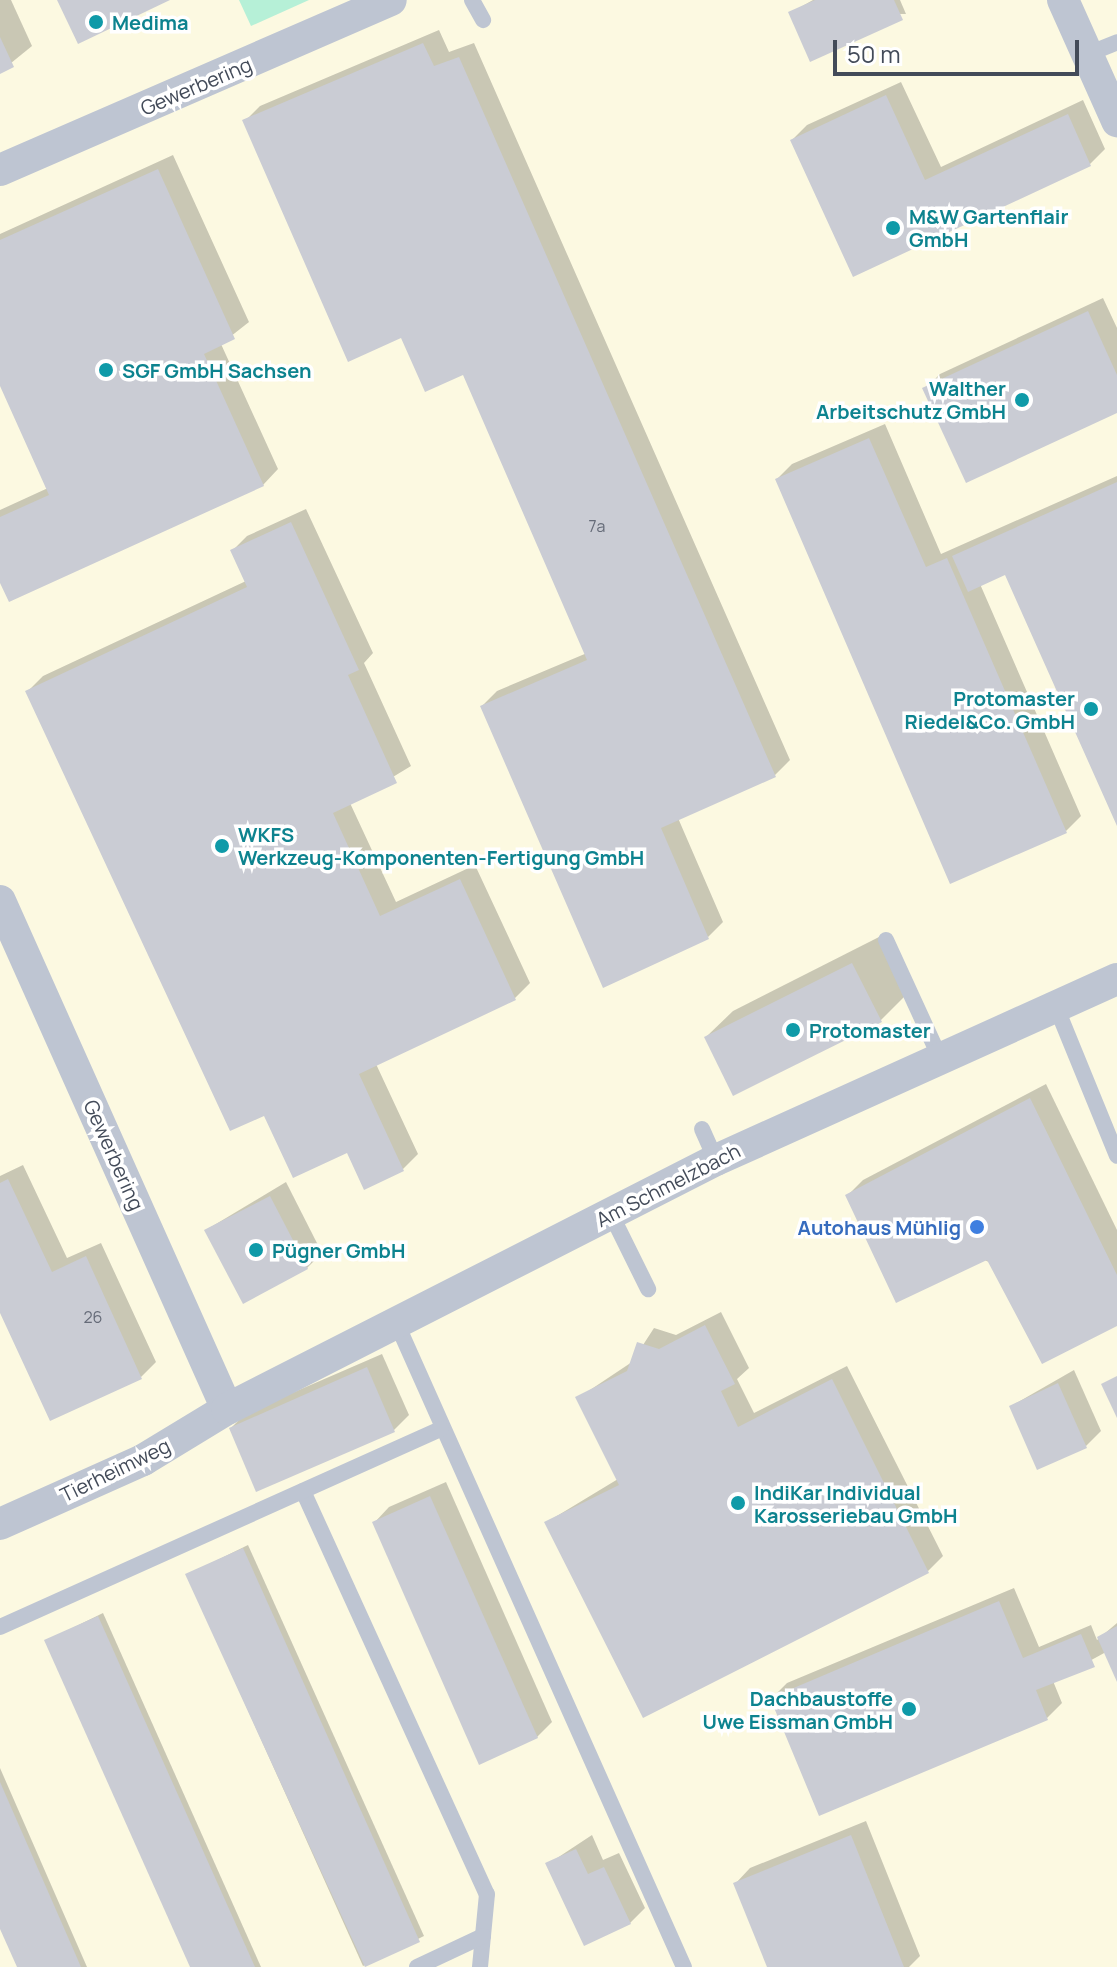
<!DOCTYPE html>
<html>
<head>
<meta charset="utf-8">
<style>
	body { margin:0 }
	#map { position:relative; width:1117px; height:1967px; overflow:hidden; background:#efeceb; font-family:Manrope,sans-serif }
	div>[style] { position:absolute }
	.commercial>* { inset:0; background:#fcf9e1 }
	.green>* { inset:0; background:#b6f0d7 }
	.shadow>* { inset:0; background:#0003 }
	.building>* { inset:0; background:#caccd4 }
	.lane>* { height:16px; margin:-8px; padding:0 8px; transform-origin:8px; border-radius:8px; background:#bec5d2 }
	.street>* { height:32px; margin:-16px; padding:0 16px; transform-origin:16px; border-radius:16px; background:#bec5d2 }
	.dots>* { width:22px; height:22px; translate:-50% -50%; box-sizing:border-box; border:4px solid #fff; border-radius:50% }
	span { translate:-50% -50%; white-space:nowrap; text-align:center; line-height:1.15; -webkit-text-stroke:7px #fff; paint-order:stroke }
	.number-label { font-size:16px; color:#656b78 }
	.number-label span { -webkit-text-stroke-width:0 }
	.culture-label { font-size:20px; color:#0d838f; font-weight:700 }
	.left { translate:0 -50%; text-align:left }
	.right { translate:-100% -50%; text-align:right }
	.street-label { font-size:20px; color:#434b59 }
	.shop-label { font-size:20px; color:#366cbe; font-weight:700 }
	.scale { position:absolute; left:833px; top:40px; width:246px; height:36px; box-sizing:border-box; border:4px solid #434b59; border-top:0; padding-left:10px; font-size:24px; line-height:28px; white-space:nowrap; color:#434b59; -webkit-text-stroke:6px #fff; paint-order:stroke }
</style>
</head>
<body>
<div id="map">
	<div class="commercial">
		<div style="clip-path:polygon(0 0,1117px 0,1117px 1967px,0 1967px)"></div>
	</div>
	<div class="green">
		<div style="clip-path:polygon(239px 0,309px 0,251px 26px)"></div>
	</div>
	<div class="shadow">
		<div style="clip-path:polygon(0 0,11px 0,32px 46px,0 72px)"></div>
		<div style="clip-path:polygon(813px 0,900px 0,906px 14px,790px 13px)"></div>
		<div style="clip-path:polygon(439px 30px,449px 52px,474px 43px,790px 760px,775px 775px,678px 818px,723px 922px,708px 937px,482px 706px,497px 691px,587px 653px,464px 373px,402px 336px,245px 121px,260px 106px)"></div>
		<div style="clip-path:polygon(901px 82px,941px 167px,1083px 100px,1105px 149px,1090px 164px,854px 274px,792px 140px,807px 125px)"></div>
		<div style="clip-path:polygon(173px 155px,249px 322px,221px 344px,278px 469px,263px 485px,0 579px,0 510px,48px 488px,0 381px,0 234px)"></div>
		<div style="clip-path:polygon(1103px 298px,1117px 328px,1117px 410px,925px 389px,940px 374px)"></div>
		<div style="clip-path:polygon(885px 424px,941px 554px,1117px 476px,1117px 821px,1006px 572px,980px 584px,1081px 816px,1066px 831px,777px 479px,792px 464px)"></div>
		<div style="clip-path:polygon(306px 509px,373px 653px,364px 663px,411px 766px,350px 803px,396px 902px,475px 865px,530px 983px,515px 998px,376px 1064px,418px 1154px,402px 1170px,265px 1113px,28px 691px,43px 676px,246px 581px,232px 551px,247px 536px)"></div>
		<div style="clip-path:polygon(879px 937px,908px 993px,881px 1020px,706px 1037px,733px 1011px)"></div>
		<div style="clip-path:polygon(1046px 1084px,1117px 1230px,1117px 1323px,848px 1195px,863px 1180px)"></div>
		<div style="clip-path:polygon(23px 1165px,67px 1258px,101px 1243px,156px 1362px,141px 1377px,0 1308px,0 1176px)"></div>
		<div style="clip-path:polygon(286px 1182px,322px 1253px,307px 1268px,206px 1230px)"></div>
		<div style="clip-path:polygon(721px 1312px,749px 1368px,737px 1379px,754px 1413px,847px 1366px,943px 1556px,928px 1571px,547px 1522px,618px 1479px,578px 1398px,632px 1362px,654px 1328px,676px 1335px)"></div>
		<div style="clip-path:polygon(382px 1354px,409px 1415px,394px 1430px,231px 1428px,246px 1413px)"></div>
		<div style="clip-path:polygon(1074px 1370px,1101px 1431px,1086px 1446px,1011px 1406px)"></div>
		<div style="clip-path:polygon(446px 1482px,552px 1722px,537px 1737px,374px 1523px,389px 1507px)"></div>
		<div style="clip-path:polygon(248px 1545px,424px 1936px,363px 1966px,187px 1575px)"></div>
		<div style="clip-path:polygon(1014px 1588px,1039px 1647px,1091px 1625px,1097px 1640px,1117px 1623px,1117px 1677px,1106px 1652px,1053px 1681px,1062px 1703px,1047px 1718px,772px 1698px,787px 1683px)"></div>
		<div style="clip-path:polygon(103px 1613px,261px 1967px,193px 1967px,46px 1641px)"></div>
		<div style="clip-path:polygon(0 1768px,87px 1967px,19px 1967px,0 1924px)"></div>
		<div style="clip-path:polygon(866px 1821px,920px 1956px,909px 1967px,769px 1967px,735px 1884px,750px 1868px)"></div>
		<div style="clip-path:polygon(592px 1835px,603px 1860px,619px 1853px,645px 1908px,630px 1923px,548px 1864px)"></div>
	</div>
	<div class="building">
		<div style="clip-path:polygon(57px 0,170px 0,78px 44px)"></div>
		<div style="clip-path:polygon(815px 0,894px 0,903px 20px,810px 62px,788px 12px)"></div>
		<div style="clip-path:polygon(0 37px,14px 67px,0 74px)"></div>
		<div style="clip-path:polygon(423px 43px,434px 66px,459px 57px,776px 777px,661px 828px,709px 939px,603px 988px,480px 706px,587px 660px,463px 375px,425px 392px,401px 338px,348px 362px,242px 120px)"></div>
		<div style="clip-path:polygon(886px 95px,925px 180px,1068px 114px,1091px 166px,853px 277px,790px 140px)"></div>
		<div style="clip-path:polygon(158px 169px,235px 339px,204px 354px,264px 486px,9px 602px,0 583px,0 517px,49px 495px,0 386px,0 240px)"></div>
		<div style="clip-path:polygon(1088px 311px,1117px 375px,1117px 413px,966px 483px,922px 388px)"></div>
		<div style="clip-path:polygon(869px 438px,926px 567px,947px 558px,1067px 833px,950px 884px,775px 479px)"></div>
		<div style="clip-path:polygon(1117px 482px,1117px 826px,1005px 575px,968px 592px,952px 556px)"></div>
		<div style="clip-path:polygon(291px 522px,359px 670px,348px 675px,397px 783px,333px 813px,380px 916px,460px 879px,516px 1000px,359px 1074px,404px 1171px,364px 1190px,347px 1153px,293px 1178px,264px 1116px,230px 1131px,25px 691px,247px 587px,230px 550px)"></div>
		<div style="clip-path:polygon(852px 963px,882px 1022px,733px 1096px,704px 1037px)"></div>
		<div style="clip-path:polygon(1030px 1098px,1117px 1275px,1117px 1326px,1042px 1364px,987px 1260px,896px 1303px,845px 1195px)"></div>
		<div style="clip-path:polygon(8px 1179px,52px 1272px,86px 1256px,142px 1379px,50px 1421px,0 1313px,0 1183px)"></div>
		<div style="clip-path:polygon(270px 1196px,308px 1269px,243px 1304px,204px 1230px)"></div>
		<div style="clip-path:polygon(705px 1325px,735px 1384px,721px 1391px,738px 1427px,832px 1379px,929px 1573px,643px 1718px,544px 1522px,619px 1485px,575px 1397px,627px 1371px,637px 1342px,659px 1349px)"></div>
		<div style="clip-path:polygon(367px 1367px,395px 1432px,256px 1492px,229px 1428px)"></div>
		<div style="clip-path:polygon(1117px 1376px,1117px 1418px,1101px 1384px)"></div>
		<div style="clip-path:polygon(1058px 1383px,1087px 1448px,1037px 1470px,1009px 1406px)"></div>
		<div style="clip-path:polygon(430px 1496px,538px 1738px,479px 1765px,372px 1522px)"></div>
		<div style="clip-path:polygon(243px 1548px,420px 1942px,365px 1967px,185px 1574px)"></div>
		<div style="clip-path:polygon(999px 1601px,1023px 1658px,1081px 1634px,1095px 1667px,1036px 1690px,1048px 1720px,819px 1816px,770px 1698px)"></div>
		<div style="clip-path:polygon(98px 1616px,255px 1967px,190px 1967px,44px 1640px)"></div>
		<div style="clip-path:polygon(1117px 1626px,1117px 1682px,1097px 1637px)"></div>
		<div style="clip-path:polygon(0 1782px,81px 1967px,17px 1967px,0 1929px)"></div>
		<div style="clip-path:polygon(851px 1835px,904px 1967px,767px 1967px,733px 1883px)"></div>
		<div style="clip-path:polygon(576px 1849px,588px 1874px,604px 1867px,631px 1924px,584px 1946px,545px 1863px)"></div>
	</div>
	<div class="lane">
		<div style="left:472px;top:0;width:23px;rotate:61deg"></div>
		<div style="left:1088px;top:54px;width:31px;rotate:-22deg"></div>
		<div style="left:886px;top:940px;width:128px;rotate:65.4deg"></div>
		<div style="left:1055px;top:1004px;width:164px;rotate:67.8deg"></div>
		<div style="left:702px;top:1129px;width:34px;rotate:66deg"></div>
		<div style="left:611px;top:1214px;width:84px;rotate:63.7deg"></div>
		<div style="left:397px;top:1324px;width:704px;rotate:65.95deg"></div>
		<div style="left:303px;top:1491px;width:443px;rotate:65.5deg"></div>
		<div style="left:487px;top:1894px;width:73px;rotate:95.5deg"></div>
		<div style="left:0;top:1627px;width:483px;rotate:-24.2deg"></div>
		<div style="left:417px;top:1967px;width:73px;rotate:-25.2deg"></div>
	</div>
	<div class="street">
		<div style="left:1063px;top:0;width:133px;rotate:65.9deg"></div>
		<div style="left:0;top:170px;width:426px;rotate:-23.5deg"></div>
		<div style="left:0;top:901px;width:556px;rotate:65.92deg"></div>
		<div style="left:0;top:1524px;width:157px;rotate:-24.1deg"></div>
		<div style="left:143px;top:1460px;width:98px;rotate:-31.3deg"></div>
		<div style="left:227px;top:1409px;width:549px;rotate:-26.99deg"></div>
		<div style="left:716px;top:1160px;width:440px;rotate:-24.3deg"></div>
	</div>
	<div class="dots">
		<div style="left:96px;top:22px;background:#0f9aa8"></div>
		<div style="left:893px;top:228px;background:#0f9aa8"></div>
		<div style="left:106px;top:370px;background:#0f9aa8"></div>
		<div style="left:1022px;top:400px;background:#0f9aa8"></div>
		<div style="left:1091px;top:709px;background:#0f9aa8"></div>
		<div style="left:222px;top:846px;background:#0f9aa8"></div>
		<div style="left:793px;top:1030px;background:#0f9aa8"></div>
		<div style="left:977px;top:1227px;background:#3f7fe0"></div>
		<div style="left:256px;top:1250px;background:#0f9aa8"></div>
		<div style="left:738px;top:1503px;background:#0f9aa8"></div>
		<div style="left:909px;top:1709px;background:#0f9aa8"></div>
	</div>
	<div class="number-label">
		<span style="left:597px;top:526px">7a</span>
		<span style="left:93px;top:1317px">26</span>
	</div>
	<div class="culture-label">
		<span class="left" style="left:112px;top:22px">Medima</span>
		<span class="left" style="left:909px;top:228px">M&amp;W Gartenflair<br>GmbH</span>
		<span class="left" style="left:122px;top:370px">SGF GmbH Sachsen</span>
		<span class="right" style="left:1006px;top:400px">Walther<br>Arbeitschutz GmbH</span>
		<span class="right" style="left:1075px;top:710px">Protomaster<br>Riedel&amp;Co. GmbH</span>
		<span class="left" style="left:238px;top:846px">WKFS<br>Werkzeug-Komponenten-Fertigung GmbH</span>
		<span class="left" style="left:809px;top:1030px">Protomaster</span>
		<span class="left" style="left:272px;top:1250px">Pügner GmbH</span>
		<span class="left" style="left:754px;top:1504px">IndiKar Individual<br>Karosseriebau GmbH</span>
		<span class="right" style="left:893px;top:1710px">Dachbaustoffe<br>Uwe Eissman GmbH</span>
	</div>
	<div class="street-label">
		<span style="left:196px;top:86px;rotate:-23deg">Gewerbering</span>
		<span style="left:114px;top:1155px;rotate:66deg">Gewerbering</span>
		<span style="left:668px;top:1185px;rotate:-27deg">Am Schmelzbach</span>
		<span style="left:115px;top:1470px;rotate:-26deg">Tierheimweg</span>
	</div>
	<div class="shop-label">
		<span class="right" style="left:961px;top:1227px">Autohaus Mühlig</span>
	</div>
	<div class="scale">50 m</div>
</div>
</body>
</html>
